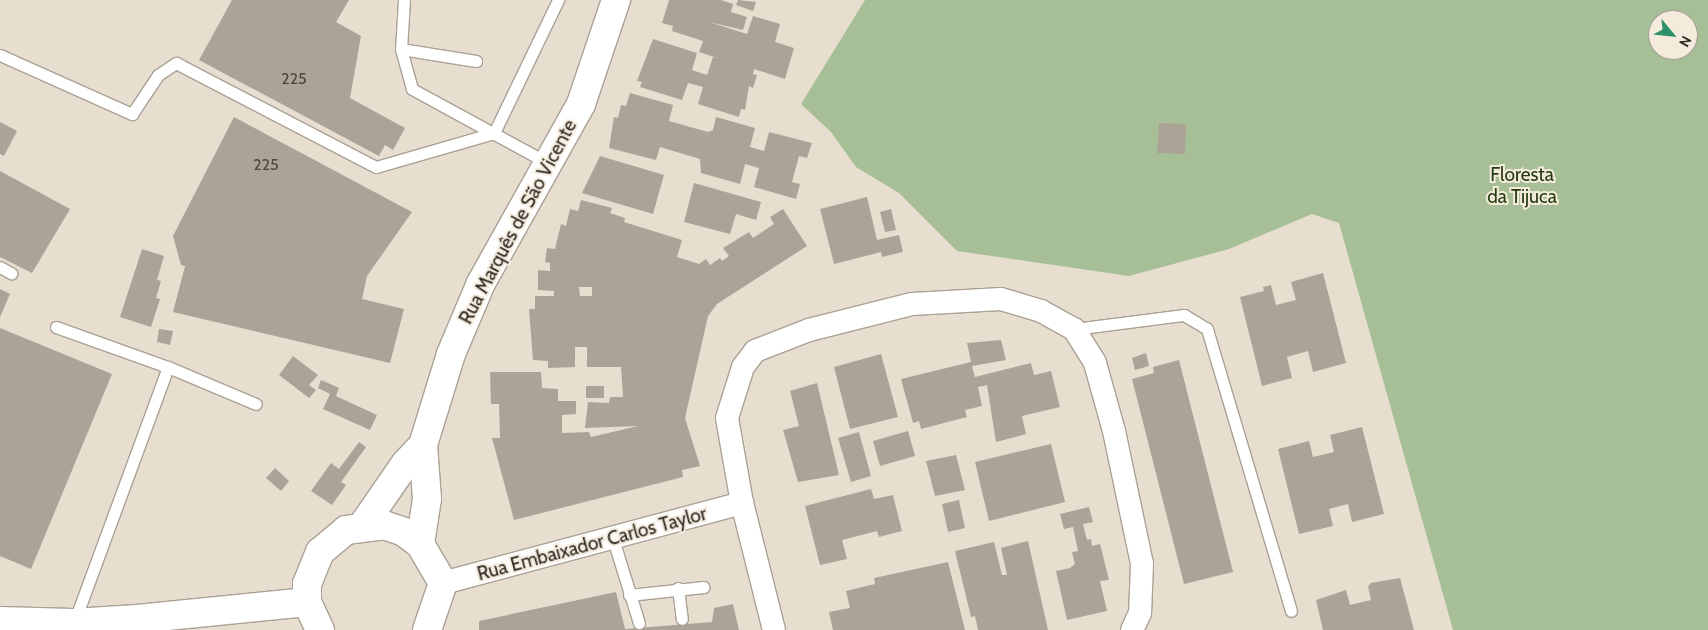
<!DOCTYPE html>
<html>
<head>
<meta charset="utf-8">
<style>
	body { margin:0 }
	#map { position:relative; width:1708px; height:630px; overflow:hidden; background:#e7ded0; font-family:Cabin,sans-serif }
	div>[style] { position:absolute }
	.green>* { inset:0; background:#a7bf97 }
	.building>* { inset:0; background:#aca397 }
	.roads { filter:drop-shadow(1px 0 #aaa194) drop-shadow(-1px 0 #aaa194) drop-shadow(0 1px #aaa194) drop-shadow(0 -1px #aaa194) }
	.service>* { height:11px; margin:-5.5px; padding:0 5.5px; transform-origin:5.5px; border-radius:5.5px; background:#fff }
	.minor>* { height:22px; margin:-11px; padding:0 11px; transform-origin:11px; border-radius:11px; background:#fff }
	.tertiary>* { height:28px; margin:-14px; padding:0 14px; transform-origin:14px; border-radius:14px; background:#fff }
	span { translate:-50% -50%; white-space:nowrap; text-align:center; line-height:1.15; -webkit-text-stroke:4px #f4ebdd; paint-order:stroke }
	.number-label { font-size:16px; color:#4c4740 }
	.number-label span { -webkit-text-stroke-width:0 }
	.park-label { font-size:19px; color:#243c0d }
	.street-label { font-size:19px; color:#2c2823 }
	.north { position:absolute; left:1648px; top:10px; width:50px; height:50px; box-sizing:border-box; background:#f4ebdd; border:1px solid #a49d93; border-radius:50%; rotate:118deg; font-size:14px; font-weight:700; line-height:20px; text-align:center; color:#2c2823 }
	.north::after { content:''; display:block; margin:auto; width:18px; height:22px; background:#2f8f68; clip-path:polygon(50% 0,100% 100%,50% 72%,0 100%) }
</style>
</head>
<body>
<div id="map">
	<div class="green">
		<div style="clip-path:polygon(evenodd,865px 0,1708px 0,1708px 630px,1453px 630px,1339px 223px,1312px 214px,1229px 249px,1129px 276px,957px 251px,899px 193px,856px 167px,831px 132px,801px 104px,865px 0,1658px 20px,1688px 20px,1688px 50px,1658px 50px,1658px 20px)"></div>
	</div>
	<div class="building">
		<div style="clip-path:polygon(232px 0,349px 0,336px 22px,361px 36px,350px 98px,405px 128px,393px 150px,385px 145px,379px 156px,199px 60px)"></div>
		<div style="clip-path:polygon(669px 0,721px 0,733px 4px,731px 12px,747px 17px,743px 30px,709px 22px,747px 34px,753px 16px,780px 24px,775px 42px,794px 48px,785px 79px,754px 69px,753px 74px,757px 75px,753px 88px,749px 86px,745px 110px,741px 109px,739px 117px,698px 104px,703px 87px,688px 83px,682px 100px,640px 87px,642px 82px,637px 81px,653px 39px,697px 53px,692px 70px,707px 75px,713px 57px,720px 59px,699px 52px,703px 41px,672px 31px,673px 26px,662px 23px)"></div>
		<div style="clip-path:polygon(738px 0,756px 2px,753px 11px,736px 5px)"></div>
		<div style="clip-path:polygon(630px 93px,673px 105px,669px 121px,708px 132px,713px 130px,716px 117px,755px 128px,750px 147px,764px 151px,769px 132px,812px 143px,807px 158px,799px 156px,792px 182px,800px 184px,796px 199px,754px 187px,759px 168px,745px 164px,740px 184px,701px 173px,700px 159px,660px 147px,656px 160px,609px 148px,614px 117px,618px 118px,621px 105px,626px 106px)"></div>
		<div style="clip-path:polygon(234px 117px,412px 212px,367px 276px,362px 299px,404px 309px,390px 363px,173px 312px,185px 266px,181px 265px,173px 236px)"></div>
		<div style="clip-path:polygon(0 122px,17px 131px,4px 156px,0 154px)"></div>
		<div style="clip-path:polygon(1159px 123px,1186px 124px,1185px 154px,1157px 153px)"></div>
		<div style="clip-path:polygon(600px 156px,664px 175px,653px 214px,582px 193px)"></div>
		<div style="clip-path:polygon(0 171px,70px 209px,32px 273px,0 257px)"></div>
		<div style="clip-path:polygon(694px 183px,761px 202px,756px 220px,736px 214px,730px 234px,684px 222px)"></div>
		<div style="clip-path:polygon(867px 197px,877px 240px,899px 235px,903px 252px,882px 257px,881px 252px,834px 264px,820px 209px)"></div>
		<div style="clip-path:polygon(evenodd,581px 200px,612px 208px,610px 213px,625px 218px,624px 222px,682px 240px,677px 257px,699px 264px,706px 259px,710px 265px,720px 258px,722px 261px,729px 256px,723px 248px,749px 232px,753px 238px,774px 224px,770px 217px,783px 209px,807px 246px,717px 304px,708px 316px,685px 418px,700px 466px,682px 470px,683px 477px,514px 520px,492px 438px,500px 438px,499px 404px,491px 404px,490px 372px,541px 372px,542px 388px,558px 389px,558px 401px,576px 401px,576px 414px,562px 415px,562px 433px,589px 432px,591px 437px,638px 426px,585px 428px,588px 402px,609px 403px,610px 397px,623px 397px,621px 367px,587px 367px,587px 347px,575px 347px,575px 367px,548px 368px,548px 361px,533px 360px,529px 309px,535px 309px,535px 296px,554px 296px,554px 291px,538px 290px,538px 270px,550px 271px,550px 263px,545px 262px,547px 248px,555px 249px,561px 224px,566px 226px,570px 209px,578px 211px,581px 200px,579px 287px,592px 287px,592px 296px,580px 296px,579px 287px)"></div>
		<div style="clip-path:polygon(891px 209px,896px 230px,885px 232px,880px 212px)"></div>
		<div style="clip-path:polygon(142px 249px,164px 256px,157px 280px,161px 281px,156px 298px,160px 299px,151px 327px,120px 317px)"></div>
		<div style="clip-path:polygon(1323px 273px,1346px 363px,1313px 372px,1308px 351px,1287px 357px,1292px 378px,1262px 386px,1240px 297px,1264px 291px,1263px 287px,1271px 285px,1276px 305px,1296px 300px,1291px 282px)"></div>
		<div style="clip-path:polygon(0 289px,10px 294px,0 317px)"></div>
		<div style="clip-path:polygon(0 328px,112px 374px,31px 569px,0 556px)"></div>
		<div style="clip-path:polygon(159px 329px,173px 331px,170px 345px,157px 342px)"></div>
		<div style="clip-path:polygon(1001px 340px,1006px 360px,972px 366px,975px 377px,1031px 363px,1034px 375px,1051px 371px,1060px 407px,1022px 416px,1026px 434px,996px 442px,987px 385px,978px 387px,982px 406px,965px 410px,967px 417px,921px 429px,919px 421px,913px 423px,901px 379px,971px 362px,967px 343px)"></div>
		<div style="clip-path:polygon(1146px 353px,1149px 366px,1135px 370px,1132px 358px)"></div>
		<div style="clip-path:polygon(881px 354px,898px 417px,850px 429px,834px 367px)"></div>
		<div style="clip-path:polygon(293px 356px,318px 375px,309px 385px,316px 390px,309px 398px,279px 375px)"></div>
		<div style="clip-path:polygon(1179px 360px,1233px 572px,1184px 584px,1132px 379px,1154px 373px,1153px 367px)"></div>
		<div style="clip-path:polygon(321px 380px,339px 388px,336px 396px,377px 415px,370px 430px,323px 409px,330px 394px,318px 388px)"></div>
		<div style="clip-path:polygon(817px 383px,839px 475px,798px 482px,783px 430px,799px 426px,790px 391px)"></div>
		<div style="clip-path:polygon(586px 386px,604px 386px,604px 398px,586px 398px)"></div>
		<div style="clip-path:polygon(1362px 427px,1384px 514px,1352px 522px,1348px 504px,1329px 509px,1333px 526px,1299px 534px,1278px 449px,1309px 441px,1313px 457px,1334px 452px,1330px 435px)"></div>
		<div style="clip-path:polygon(908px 431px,915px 456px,880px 466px,873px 441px)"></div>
		<div style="clip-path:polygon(859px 432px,871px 476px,851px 482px,838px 438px)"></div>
		<div style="clip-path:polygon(359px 442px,366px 447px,341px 482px,346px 485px,332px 505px,311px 491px,331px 463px,339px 469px)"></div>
		<div style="clip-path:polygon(1051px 444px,1065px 502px,989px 521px,975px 462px)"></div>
		<div style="clip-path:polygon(956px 455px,965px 490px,935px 496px,926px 461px)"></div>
		<div style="clip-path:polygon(275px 468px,289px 481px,281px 491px,266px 478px)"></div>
		<div style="clip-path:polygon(871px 489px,874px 499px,893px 495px,902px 531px,879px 537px,877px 531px,842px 540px,847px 559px,820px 565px,805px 506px)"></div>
		<div style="clip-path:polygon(959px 500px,965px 528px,948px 532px,942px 504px)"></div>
		<div style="clip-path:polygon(1089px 507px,1093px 522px,1083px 524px,1087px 540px,1091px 539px,1092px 546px,1100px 544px,1109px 580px,1100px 581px,1107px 611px,1067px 620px,1056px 571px,1070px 568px,1075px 564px,1072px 552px,1078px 551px,1073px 527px,1064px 529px,1060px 514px)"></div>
		<div style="clip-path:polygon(1028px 541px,1048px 630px,978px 630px,975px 616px,971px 617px,955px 551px,994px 542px,1002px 575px,1007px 575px,1001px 548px)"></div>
		<div style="clip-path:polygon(948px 562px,965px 630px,833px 630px,829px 612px,850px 608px,846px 591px,875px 584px,874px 578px)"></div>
		<div style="clip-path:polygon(1400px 578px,1414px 630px,1323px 630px,1316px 600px,1346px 590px,1350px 605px,1371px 600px,1368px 586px,1371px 583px)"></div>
		<div style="clip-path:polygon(616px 592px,625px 629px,712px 622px,714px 608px,733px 604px,739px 630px,479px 630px,479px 621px)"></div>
	</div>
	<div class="roads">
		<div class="service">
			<div style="left:404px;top:0;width:49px;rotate:93.5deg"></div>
			<div style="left:401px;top:49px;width:41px;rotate:74.6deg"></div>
			<div style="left:412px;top:89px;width:155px;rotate:28.6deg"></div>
			<div style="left:401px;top:49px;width:76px;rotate:9.1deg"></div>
			<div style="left:0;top:55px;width:145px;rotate:24.1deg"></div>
			<div style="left:132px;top:114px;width:47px;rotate:-56.3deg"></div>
			<div style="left:158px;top:75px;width:22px;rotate:-34deg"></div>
			<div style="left:176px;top:63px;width:225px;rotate:27.5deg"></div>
			<div style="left:376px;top:167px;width:123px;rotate:-16.1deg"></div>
			<div style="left:494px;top:133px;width:148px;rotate:-64.3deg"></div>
			<div style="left:0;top:267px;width:13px;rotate:29deg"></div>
			<div style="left:56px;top:327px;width:119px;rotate:19.7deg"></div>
			<div style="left:168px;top:367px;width:272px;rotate:110.2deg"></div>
			<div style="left:1074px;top:329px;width:111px;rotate:-7.3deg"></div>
			<div style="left:1184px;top:315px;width:27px;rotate:31deg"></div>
			<div style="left:1207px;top:329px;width:294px;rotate:73.4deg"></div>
			<div style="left:168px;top:367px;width:95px;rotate:22.8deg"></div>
			<div style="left:613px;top:539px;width:88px;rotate:72.8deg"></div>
			<div style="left:678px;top:588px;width:31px;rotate:83deg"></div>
			<div style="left:629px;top:595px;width:75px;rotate:-6.1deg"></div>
		</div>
		<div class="minor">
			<div style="left:443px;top:583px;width:310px;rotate:-15deg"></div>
			<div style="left:774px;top:630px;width:131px;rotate:-104.1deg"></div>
			<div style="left:742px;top:503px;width:86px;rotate:-100deg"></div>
			<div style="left:727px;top:418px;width:53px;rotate:-72.6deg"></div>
			<div style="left:743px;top:367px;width:20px;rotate:-53deg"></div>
			<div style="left:755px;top:351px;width:58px;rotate:-21.3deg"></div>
			<div style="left:809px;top:330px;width:106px;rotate:-14.2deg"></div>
			<div style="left:912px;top:304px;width:89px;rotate:-3.2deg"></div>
			<div style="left:1001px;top:299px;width:42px;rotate:16.7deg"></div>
			<div style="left:1041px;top:311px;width:38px;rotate:29deg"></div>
			<div style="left:1074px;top:329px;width:40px;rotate:58deg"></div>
			<div style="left:1095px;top:363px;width:71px;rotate:74.4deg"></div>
			<div style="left:1114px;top:431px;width:136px;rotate:78.1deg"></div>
			<div style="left:1142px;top:564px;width:49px;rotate:92.3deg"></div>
			<div style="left:1140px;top:613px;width:19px;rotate:115deg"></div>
		</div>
		<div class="tertiary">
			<div style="left:363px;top:525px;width:75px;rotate:-55.3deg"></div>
			<div style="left:406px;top:463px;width:25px;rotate:-47deg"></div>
			<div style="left:420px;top:544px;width:46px;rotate:-81.2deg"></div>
			<div style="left:427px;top:499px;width:54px;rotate:-94.2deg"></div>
			<div style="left:423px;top:445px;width:95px;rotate:-72.9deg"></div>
			<div style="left:451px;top:354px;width:77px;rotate:-67.1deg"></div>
			<div style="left:481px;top:283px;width:205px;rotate:-60.8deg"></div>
			<div style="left:581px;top:104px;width:110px;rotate:-71.4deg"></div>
			<div style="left:0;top:621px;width:73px;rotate:1.6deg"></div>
			<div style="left:73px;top:623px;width:64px;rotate:-3.6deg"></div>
			<div style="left:137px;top:619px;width:171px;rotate:-5.7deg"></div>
			<div style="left:320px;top:630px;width:31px;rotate:-115deg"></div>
			<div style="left:307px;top:602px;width:18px;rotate:-90deg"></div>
			<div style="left:307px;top:584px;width:35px;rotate:-68deg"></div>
			<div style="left:320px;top:552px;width:34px;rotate:-40deg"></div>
			<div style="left:346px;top:530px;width:38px;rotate:-7deg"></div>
			<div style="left:384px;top:525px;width:21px;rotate:19deg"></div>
			<div style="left:404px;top:532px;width:20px;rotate:37deg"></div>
			<div style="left:420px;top:544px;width:45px;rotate:59.5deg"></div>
			<div style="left:443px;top:583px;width:50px;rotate:108.8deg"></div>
		</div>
	</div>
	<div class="number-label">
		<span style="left:294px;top:79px">225</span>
		<span style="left:266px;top:165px">225</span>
	</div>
	<div class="park-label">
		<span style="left:1522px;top:186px">Floresta<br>da Tijuca</span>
	</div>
	<div class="street-label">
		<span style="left:518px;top:222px;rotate:-62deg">Rua Marquês de São Vicente</span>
		<span style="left:592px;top:544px;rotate:-15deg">Rua Embaixador Carlos Taylor</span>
	</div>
	<div class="north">N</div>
</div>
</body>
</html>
